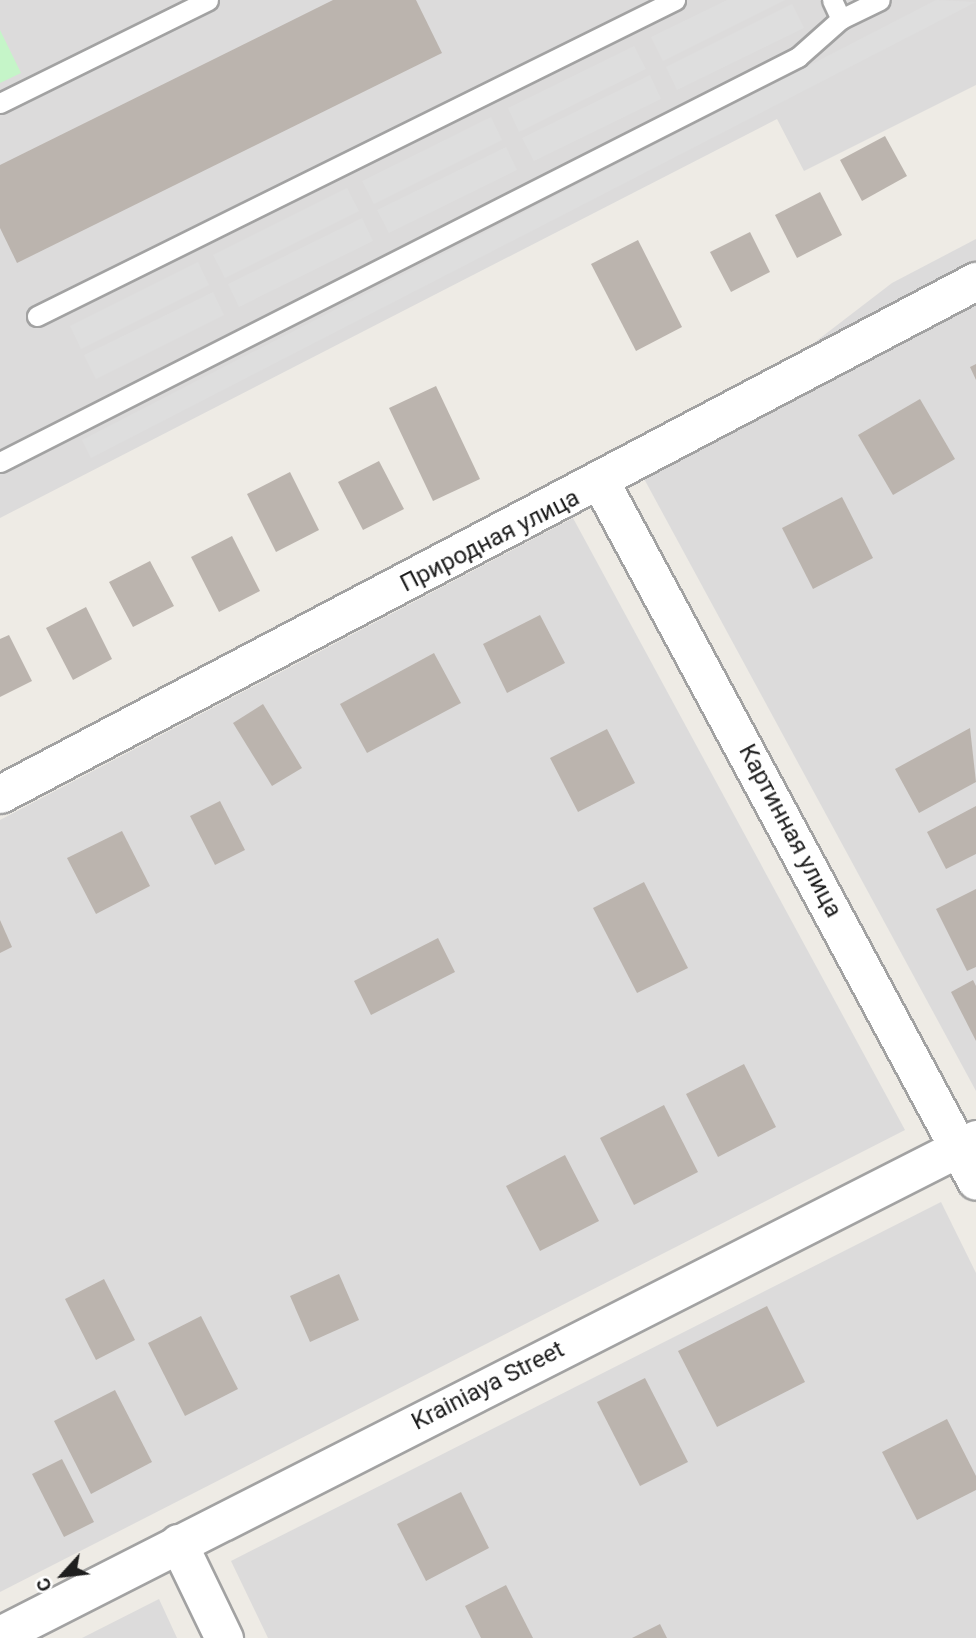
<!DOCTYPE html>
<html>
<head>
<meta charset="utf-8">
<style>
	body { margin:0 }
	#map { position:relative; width:976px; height:1638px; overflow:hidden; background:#eeebe5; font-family:Roboto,sans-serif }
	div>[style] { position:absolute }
	.residential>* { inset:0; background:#dcdbdb }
	.park>* { inset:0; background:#c5f5c8 }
	.parking>* { inset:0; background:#dedede }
	.building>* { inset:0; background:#bbb4ae }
	.roads { filter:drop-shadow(2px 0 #a2a2a2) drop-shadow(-2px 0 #a2a2a2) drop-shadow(0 2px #a2a2a2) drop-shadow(0 -2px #a2a2a2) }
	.service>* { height:19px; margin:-9.5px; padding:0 9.5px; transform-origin:9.5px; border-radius:9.5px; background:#fff }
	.minor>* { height:37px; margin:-18.5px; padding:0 18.5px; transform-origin:18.5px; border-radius:18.5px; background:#fff }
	span { translate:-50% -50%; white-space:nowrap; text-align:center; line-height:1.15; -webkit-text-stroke:6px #fff; paint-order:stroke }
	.street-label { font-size:24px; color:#1e1e1e }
	.north { position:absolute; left:28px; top:1540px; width:70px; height:70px; -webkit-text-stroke:5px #fff; paint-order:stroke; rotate:243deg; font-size:19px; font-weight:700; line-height:28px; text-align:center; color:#1e1e1e }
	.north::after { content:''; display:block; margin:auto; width:24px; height:32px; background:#1e1e1e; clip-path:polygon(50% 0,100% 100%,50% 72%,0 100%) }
</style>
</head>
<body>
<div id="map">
	<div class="residential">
		<div style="clip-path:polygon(0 0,976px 0,976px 85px,804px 171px,777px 119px,0 518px)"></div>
		<div style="clip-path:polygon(976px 239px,976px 1091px,642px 475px,892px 283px)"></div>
		<div style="clip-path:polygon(573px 518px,905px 1130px,0 1592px,0 820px)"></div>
		<div style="clip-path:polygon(941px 1202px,976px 1273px,976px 1638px,268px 1638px,231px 1561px)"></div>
		<div style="clip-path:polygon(159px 1599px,177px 1638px,82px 1638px)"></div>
	</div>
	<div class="park">
		<div style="clip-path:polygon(0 30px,21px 73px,0 83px)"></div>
	</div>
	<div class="parking">
		<div style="clip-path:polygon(727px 0,785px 0,663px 61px,651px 37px)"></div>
		<div style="clip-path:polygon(936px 0,976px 2px,91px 458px,82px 440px)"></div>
		<div style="clip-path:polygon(792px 4px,804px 28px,677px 90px,666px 67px)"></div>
		<div style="clip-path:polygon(634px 46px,646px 69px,519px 132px,508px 108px)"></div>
		<div style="clip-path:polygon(650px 75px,661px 99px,534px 161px,522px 138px)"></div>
		<div style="clip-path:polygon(491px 117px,502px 140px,374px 204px,362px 181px)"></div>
		<div style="clip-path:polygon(506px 147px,517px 170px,389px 233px,377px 210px)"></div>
		<div style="clip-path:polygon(347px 188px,359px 211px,225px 278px,213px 255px)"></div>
		<div style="clip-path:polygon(362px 218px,373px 241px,239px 307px,228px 284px)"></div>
		<div style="clip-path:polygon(198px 262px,209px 285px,81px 349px,70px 326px)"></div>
		<div style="clip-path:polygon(213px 292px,224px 315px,96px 379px,84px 355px)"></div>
	</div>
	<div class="building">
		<div style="clip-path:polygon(333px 0,416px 0,442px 53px,17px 263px,0 228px,0 165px)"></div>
		<div style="clip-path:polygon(885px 136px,907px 176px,862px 201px,840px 160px)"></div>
		<div style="clip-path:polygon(820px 192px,842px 235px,797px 258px,775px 215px)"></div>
		<div style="clip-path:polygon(750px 232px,770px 272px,731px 292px,710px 252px)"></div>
		<div style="clip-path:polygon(638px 240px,682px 327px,636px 351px,591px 264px)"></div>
		<div style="clip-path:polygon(976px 364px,976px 380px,970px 367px)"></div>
		<div style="clip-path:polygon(436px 386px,480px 479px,433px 501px,389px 408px)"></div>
		<div style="clip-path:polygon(920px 399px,955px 459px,893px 495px,858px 435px)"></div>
		<div style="clip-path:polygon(379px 461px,404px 509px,363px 530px,338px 482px)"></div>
		<div style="clip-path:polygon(290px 472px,319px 530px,276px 552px,247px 494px)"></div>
		<div style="clip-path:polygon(842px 497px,873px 558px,813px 589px,782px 528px)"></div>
		<div style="clip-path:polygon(232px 536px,260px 591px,219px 612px,191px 557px)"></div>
		<div style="clip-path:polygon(150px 561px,174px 606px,133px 627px,109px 582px)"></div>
		<div style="clip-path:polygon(86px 607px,112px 659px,73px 680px,46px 628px)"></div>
		<div style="clip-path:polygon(540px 615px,565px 663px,507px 693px,483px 644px)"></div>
		<div style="clip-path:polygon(9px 635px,32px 681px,0 697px,0 639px)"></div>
		<div style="clip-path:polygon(434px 653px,461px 703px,367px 753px,340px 704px)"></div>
		<div style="clip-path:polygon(263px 704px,302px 768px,272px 786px,233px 723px)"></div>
		<div style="clip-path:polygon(970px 728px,976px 782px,919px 813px,895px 769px)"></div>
		<div style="clip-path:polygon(607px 729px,635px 783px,578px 812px,550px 758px)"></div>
		<div style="clip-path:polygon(220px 801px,245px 850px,215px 865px,190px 816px)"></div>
		<div style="clip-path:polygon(976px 806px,976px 854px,946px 869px,927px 832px)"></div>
		<div style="clip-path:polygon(122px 831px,150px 886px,96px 914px,67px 858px)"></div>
		<div style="clip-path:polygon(644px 882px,688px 968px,637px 993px,593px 908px)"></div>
		<div style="clip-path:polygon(976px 889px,976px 967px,967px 971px,936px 909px)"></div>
		<div style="clip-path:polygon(0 920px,12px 947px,0 953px)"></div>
		<div style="clip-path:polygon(438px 938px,455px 972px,371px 1015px,354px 981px)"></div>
		<div style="clip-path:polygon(973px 980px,976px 986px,976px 1041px,951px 992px)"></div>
		<div style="clip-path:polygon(744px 1064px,776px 1127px,718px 1157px,686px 1094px)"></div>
		<div style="clip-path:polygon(664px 1105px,698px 1172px,634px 1205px,600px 1138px)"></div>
		<div style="clip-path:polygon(565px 1155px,599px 1221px,540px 1251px,506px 1186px)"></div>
		<div style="clip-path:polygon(339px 1274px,359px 1320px,310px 1342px,290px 1296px)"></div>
		<div style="clip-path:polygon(104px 1279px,135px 1340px,96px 1360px,65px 1299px)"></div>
		<div style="clip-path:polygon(767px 1306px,805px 1382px,717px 1427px,678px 1351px)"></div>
		<div style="clip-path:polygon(201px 1316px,238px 1389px,185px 1416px,148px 1343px)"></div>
		<div style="clip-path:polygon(645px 1378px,688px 1462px,640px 1486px,597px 1402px)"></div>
		<div style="clip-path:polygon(115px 1390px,152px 1462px,91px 1494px,54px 1421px)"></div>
		<div style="clip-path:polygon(947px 1419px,976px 1476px,976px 1490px,917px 1520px,882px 1452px)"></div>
		<div style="clip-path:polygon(62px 1459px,94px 1522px,64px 1537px,32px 1474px)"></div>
		<div style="clip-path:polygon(461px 1492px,489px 1548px,426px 1581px,397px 1524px)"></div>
		<div style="clip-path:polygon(506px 1585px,533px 1638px,481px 1638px,465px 1606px)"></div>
		<div style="clip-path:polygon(660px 1624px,667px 1638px,632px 1638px)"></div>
	</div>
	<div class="roads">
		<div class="service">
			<div style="left:832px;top:0;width:21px;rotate:65deg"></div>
			<div style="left:0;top:103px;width:232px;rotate:-26.3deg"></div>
			<div style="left:37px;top:316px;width:712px;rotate:-26.35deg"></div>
			<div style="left:0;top:462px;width:895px;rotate:-26.91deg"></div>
			<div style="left:798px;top:57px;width:57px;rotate:-41.5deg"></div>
			<div style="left:841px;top:19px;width:43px;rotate:-26deg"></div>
		</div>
		<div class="minor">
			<div style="left:601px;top:483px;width:792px;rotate:61.75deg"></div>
			<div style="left:0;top:794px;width:1103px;rotate:-27.73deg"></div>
			<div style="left:178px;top:1543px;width:106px;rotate:64.2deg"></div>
			<div style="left:0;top:1635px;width:1095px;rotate:-26.94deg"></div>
		</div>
	</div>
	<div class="street-label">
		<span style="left:490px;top:541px;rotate:-27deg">Природная улица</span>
		<span style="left:790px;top:831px;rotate:62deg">Картинная улица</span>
		<span style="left:488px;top:1386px;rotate:-27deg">Krainiaya Street</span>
	</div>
	<div class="north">С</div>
</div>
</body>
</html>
